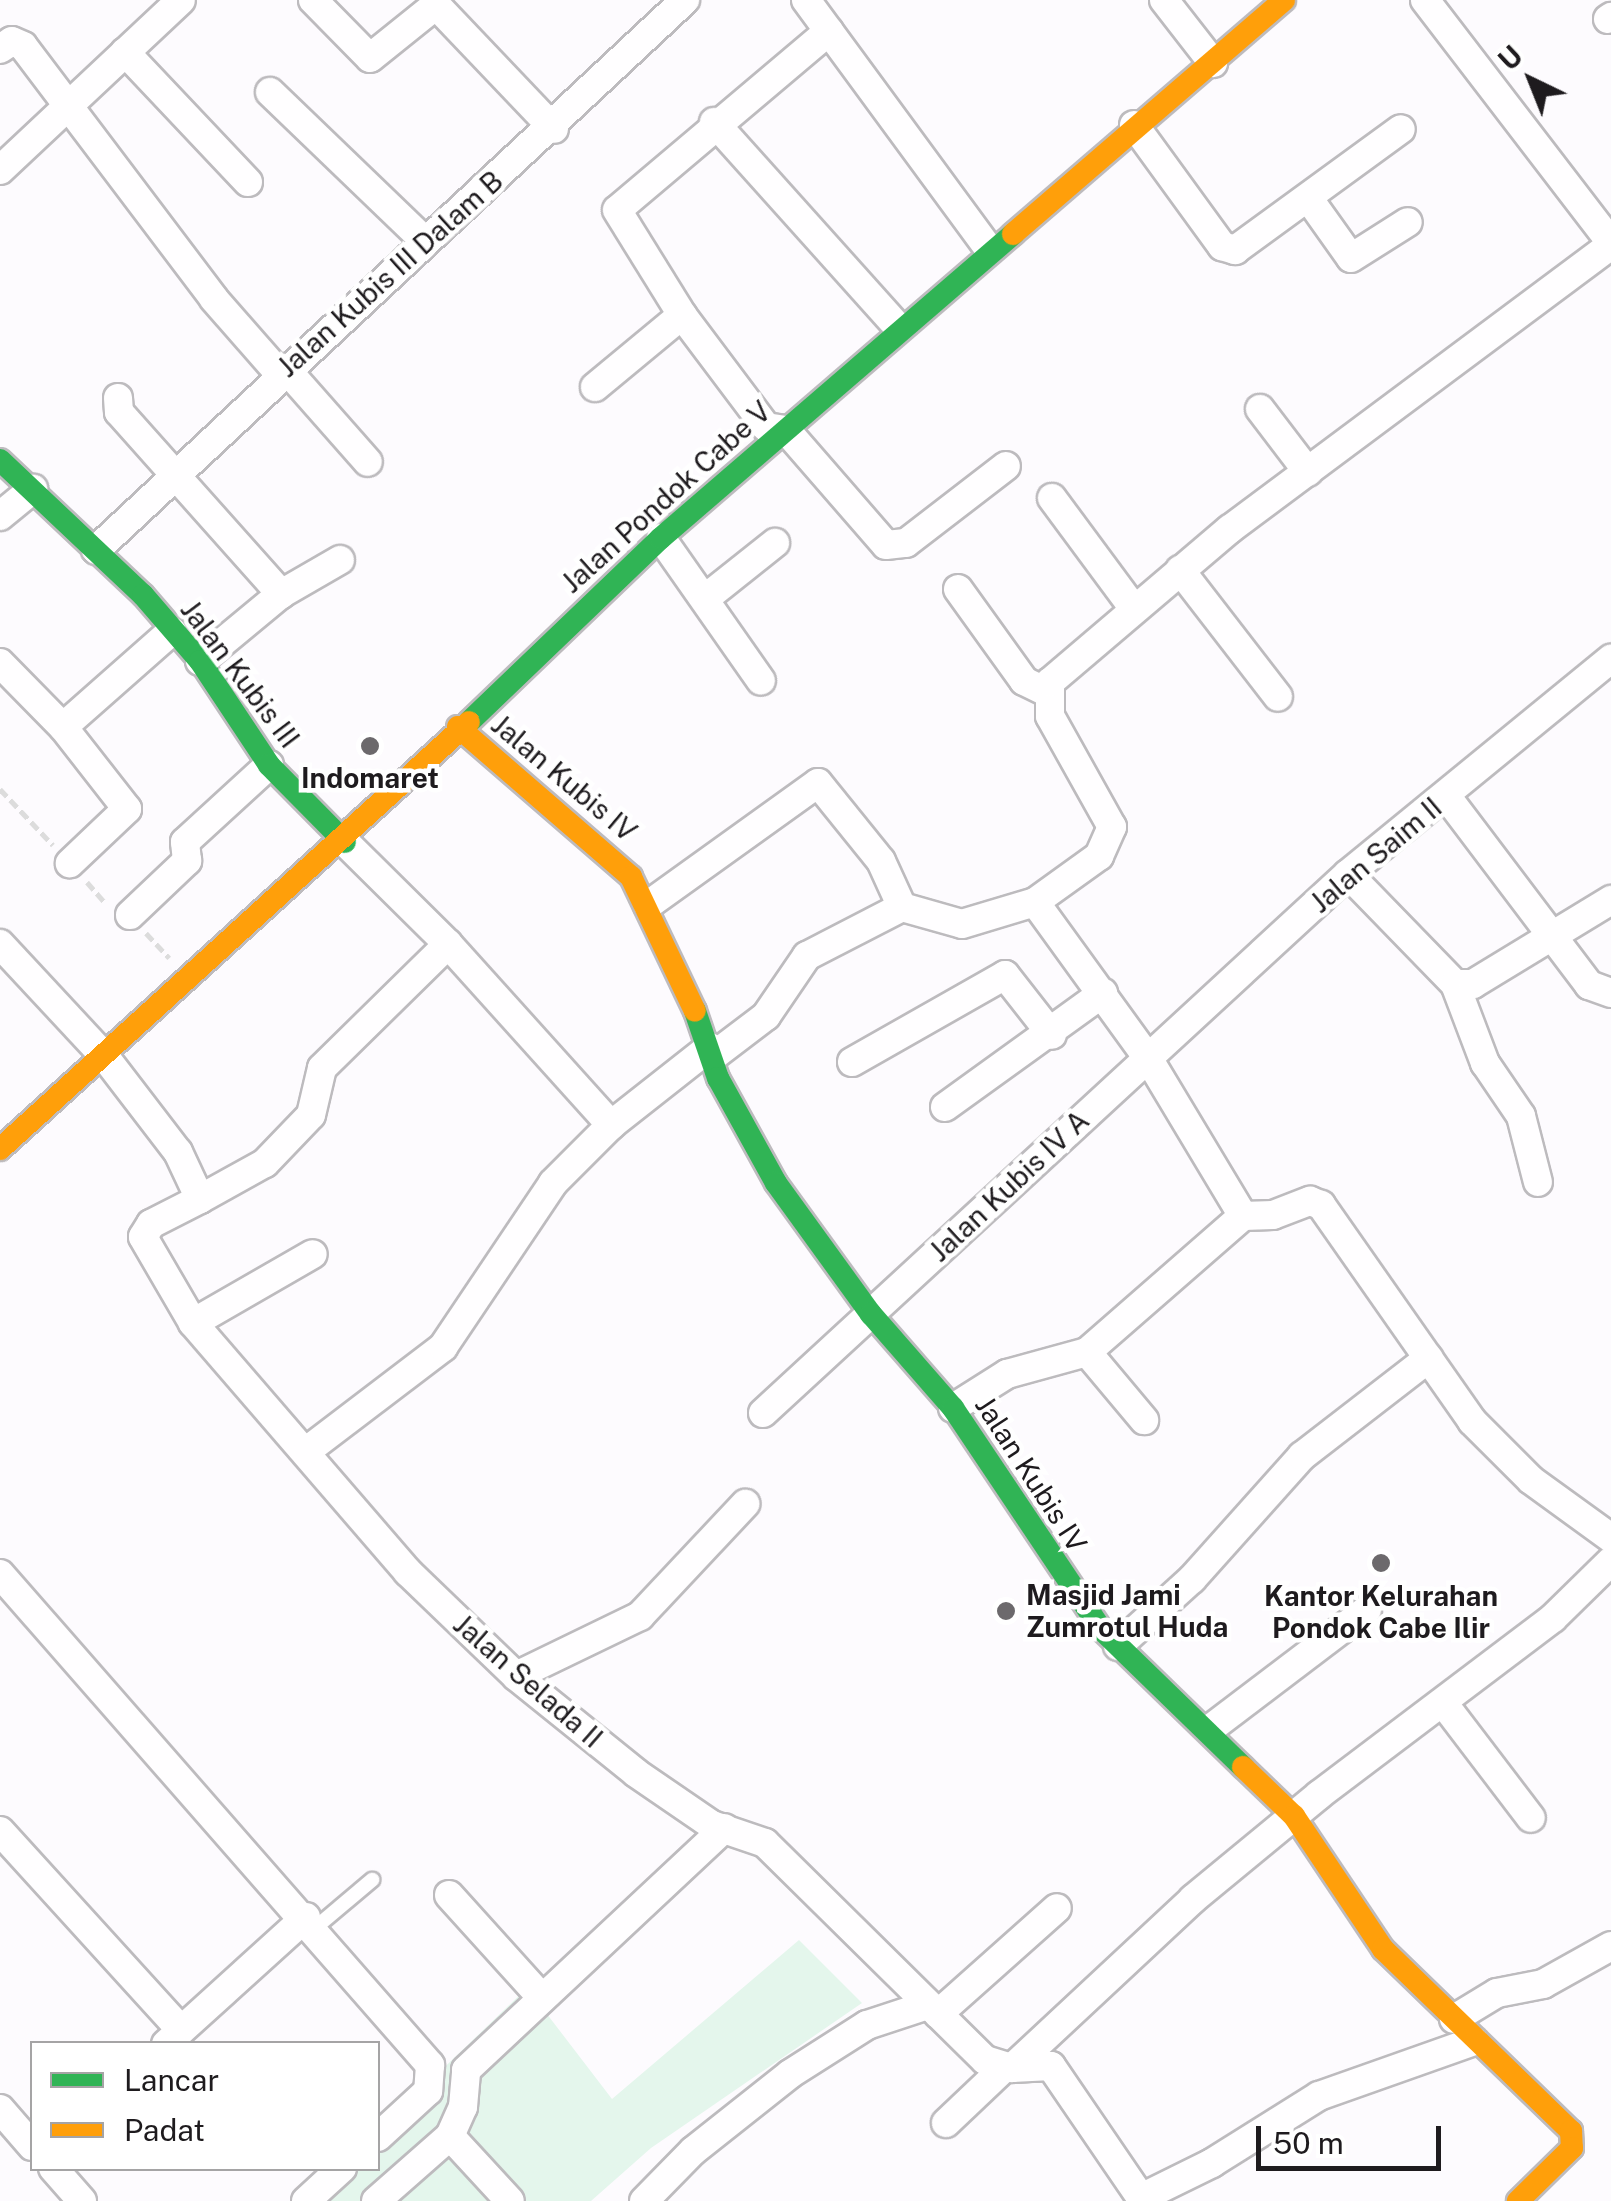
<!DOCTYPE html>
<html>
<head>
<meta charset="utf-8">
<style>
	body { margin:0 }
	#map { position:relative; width:1611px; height:2201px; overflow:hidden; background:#fdfbfe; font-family:"Public Sans",sans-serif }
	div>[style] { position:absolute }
	.green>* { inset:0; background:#e4f6ec }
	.path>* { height:5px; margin-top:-2.5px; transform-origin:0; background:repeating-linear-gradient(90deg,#dcdcdc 0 10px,transparent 0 15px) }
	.roads { filter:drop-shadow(2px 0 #bdbbbe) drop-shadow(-2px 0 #bdbbbe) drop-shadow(0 2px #bdbbbe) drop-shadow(0 -2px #bdbbbe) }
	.lane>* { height:14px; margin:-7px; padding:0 7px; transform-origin:7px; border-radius:7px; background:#fffeff }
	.street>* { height:28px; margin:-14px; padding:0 14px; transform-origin:14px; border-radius:14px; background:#fffeff }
	.fast>* { height:22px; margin:-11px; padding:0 11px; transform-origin:11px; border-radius:11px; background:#30b455 }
	.slow>* { height:22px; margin:-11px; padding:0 11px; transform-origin:11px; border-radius:11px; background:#ff9f0a }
	.dots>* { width:28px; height:28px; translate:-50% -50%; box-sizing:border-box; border:5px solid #fff; border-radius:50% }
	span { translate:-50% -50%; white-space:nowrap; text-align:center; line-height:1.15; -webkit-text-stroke:9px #fff; paint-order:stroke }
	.street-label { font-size:28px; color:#1e1b1e }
	.poi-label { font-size:28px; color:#1e1b1e; font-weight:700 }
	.left { translate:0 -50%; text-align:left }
	.legend { position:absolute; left:30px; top:2041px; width:350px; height:130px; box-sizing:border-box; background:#fff; border:2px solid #a5a4a5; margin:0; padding:12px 18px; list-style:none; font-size:30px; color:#1e1b1e }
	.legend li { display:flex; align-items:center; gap:20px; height:50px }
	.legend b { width:50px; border:2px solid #a5a4a5 }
	.north { position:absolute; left:1481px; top:30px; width:100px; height:100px; -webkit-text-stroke:8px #fff; paint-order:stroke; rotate:317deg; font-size:28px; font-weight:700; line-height:40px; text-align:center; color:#1e1b1e }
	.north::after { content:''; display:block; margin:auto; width:35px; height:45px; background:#1e1b1e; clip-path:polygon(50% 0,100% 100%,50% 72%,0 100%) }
	.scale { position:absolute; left:1256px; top:2126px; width:185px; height:45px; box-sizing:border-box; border:5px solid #1e1b1e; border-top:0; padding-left:12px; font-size:30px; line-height:35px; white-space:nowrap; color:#1e1b1e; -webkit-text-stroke:8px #fff; paint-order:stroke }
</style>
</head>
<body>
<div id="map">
	<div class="green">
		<div style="clip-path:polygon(799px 1940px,862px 2003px,651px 2148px,591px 2201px,304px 2201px,338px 2169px,378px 2168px,378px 2131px,527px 1988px,612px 2099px)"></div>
	</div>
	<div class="path">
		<div style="left:0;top:789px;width:77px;rotate:46.6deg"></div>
		<div style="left:87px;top:882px;width:29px;rotate:49deg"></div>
		<div style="left:146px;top:933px;width:34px;rotate:47deg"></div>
	</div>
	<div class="roads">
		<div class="lane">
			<div style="left:315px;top:1928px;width:75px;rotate:-40.1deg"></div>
		</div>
		<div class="street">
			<div style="left:313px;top:0;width:81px;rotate:45.5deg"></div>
			<div style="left:370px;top:58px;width:85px;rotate:-38.8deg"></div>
			<div style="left:436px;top:5px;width:171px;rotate:46.4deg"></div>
			<div style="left:806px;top:0;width:309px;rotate:53.7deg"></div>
			<div style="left:1164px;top:0;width:80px;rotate:52.1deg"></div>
			<div style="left:1425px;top:0;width:305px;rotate:52.5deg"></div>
			<div style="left:1608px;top:19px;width:4px;rotate:-34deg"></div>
			<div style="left:829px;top:31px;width:277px;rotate:139.8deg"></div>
			<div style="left:617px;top:210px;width:123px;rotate:58.2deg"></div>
			<div style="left:682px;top:315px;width:140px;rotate:53.1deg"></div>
			<div style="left:766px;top:427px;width:20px;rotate:9deg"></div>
			<div style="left:786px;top:430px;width:152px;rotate:49deg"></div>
			<div style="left:886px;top:545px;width:20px;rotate:-6deg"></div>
			<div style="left:906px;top:543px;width:126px;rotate:-37.6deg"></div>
			<div style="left:0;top:49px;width:14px;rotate:-34deg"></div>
			<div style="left:12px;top:41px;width:12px;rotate:24deg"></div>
			<div style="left:23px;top:46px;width:317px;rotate:52.9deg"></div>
			<div style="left:214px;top:299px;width:98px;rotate:48.7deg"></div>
			<div style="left:125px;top:52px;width:179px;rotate:46.6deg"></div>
			<div style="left:270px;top:92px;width:214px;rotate:43.9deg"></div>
			<div style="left:714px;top:122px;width:275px;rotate:48.1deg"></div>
			<div style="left:1134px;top:125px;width:150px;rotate:54deg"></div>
			<div style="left:1222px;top:246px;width:14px;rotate:17deg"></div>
			<div style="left:1235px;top:250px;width:205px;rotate:-36.1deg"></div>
			<div style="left:0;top:170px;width:248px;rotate:-43.2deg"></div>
			<div style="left:1309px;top:199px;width:72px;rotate:54.6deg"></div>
			<div style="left:1351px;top:258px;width:67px;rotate:-32.3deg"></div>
			<div style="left:285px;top:368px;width:125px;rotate:48.6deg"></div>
			<div style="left:595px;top:387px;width:113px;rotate:-39.6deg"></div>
			<div style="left:118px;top:398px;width:14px;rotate:86deg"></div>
			<div style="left:119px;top:412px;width:244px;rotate:48.3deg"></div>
			<div style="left:1260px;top:409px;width:79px;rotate:52.7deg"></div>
			<div style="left:1052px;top:498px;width:134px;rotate:53.5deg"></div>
			<div style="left:0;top:516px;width:43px;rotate:-39.3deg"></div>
			<div style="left:661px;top:538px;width:174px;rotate:55deg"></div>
			<div style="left:96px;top:550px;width:806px;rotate:-43.04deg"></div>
			<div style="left:1180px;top:570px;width:160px;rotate:52.3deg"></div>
			<div style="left:958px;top:589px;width:113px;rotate:54.3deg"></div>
			<div style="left:1024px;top:681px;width:25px;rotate:26deg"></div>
			<div style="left:707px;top:597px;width:87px;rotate:-38.5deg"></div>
			<div style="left:200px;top:661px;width:105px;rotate:-39.6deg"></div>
			<div style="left:281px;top:594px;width:68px;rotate:-30deg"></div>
			<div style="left:0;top:663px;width:90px;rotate:45.5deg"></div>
			<div style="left:63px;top:727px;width:145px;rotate:-41.4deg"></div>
			<div style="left:63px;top:727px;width:104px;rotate:52deg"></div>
			<div style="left:127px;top:809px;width:79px;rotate:136.5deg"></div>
			<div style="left:1447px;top:797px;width:236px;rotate:52.9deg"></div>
			<div style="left:1589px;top:985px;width:23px;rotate:20deg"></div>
			<div style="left:1348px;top:874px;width:153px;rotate:45.8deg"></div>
			<div style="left:1455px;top:984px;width:85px;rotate:69.2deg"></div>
			<div style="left:1485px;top:1063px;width:64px;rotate:55.8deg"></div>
			<div style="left:1521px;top:1116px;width:68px;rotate:75.6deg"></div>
			<div style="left:648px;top:905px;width:209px;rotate:-35.7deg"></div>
			<div style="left:818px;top:783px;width:100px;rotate:51.1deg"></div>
			<div style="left:881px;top:861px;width:51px;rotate:65.5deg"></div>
			<div style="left:902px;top:907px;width:62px;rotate:15.8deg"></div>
			<div style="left:962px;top:924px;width:76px;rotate:-16.8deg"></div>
			<div style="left:130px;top:915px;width:79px;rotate:-43.5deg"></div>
			<div style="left:187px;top:861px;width:19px;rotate:-96deg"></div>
			<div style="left:185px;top:842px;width:114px;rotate:-42.5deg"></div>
			<div style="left:0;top:944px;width:154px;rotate:47.1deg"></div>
			<div style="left:105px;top:1057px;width:120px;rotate:52.5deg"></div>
			<div style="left:178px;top:1152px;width:52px;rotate:64.9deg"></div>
			<div style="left:200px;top:1199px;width:55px;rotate:153deg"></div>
			<div style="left:151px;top:1224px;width:15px;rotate:122deg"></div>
			<div style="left:143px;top:1237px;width:99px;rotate:59.8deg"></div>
			<div style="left:193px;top:1323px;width:329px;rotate:49.2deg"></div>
			<div style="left:408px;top:1572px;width:150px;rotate:43.9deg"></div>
			<div style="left:516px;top:1676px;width:154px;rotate:38.9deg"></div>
			<div style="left:636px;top:1773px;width:92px;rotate:34.4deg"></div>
			<div style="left:712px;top:1825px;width:56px;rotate:18.8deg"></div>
			<div style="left:765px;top:1843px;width:309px;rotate:44.6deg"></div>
			<div style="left:985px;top:2060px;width:28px;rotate:17deg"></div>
			<div style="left:1012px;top:2068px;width:39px;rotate:-3deg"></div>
			<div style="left:1051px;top:2066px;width:163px;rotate:55.7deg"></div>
			<div style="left:448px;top:944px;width:244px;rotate:48deg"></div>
			<div style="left:1455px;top:984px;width:18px"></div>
			<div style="left:1473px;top:984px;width:162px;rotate:-31.3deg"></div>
			<div style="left:712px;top:1057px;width:68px;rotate:-37.2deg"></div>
			<div style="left:766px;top:1016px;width:73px;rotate:-55.7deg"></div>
			<div style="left:807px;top:956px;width:107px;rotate:-27.3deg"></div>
			<div style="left:852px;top:1062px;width:176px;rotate:-29.6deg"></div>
			<div style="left:1005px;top:975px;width:76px;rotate:51.9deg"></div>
			<div style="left:945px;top:1107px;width:195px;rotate:-35.8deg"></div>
			<div style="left:200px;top:1199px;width:74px;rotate:-29deg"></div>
			<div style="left:265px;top:1163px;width:66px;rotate:-46.2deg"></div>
			<div style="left:311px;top:1115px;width:48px;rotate:-76.8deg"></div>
			<div style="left:322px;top:1068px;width:177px;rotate:-44.5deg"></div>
			<div style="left:448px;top:944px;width:145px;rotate:-135.3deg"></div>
			<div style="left:1243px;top:1216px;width:181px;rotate:-121deg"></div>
			<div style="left:1150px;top:1061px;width:196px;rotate:-125.9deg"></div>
			<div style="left:1035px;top:902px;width:79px;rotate:-35.7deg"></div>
			<div style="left:1099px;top:856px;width:32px;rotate:-66deg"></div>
			<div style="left:1112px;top:827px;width:127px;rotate:-119.2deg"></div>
			<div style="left:1050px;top:716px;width:34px;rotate:-90deg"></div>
			<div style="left:1050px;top:682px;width:236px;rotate:-40.4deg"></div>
			<div style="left:1230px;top:529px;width:475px;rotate:-36.7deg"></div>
			<div style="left:1243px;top:1216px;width:30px;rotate:-2deg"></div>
			<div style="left:1273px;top:1215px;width:40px;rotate:-21deg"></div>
			<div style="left:1310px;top:1201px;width:12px;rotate:20deg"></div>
			<div style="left:1321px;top:1205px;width:264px;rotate:55deg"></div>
			<div style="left:1472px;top:1421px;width:83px;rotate:45deg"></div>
			<div style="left:1531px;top:1480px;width:99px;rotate:35.9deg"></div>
			<div style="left:193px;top:1323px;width:138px;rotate:-29.9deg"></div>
			<div style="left:1087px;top:1352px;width:89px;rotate:50deg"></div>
			<div style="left:953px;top:1408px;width:64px;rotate:-32.2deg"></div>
			<div style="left:1007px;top:1374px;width:83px;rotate:-15.4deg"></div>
			<div style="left:1087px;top:1352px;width:207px;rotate:-41.1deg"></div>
			<div style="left:763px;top:1413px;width:795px;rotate:-42.66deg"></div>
			<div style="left:1348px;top:874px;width:340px;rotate:-39.3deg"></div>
			<div style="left:308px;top:1450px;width:170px;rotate:-37.3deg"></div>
			<div style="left:443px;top:1347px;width:197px;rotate:-56.1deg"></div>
			<div style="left:553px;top:1183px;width:82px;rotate:-45deg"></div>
			<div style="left:611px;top:1125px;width:126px;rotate:-38.2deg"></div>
			<div style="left:0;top:1574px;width:653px;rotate:48.79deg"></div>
			<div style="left:430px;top:2065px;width:26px;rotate:94deg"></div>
			<div style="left:428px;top:2091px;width:68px;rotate:137.4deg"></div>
			<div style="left:1118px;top:1646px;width:100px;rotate:-42.2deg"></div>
			<div style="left:1192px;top:1579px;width:165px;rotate:-48.2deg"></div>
			<div style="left:1302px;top:1456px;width:160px;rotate:-37.7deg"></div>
			<div style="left:516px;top:1676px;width:138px;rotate:-25.8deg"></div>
			<div style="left:640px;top:1616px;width:154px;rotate:-46.8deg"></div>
			<div style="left:1444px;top:1704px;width:143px;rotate:52.7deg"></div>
			<div style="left:1210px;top:1729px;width:197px;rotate:-37.2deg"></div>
			<div style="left:0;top:1831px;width:269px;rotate:47.7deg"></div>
			<div style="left:449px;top:1895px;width:139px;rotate:47.9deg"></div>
			<div style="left:938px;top:2014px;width:159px;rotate:-41.7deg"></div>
			<div style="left:1454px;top:2019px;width:50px;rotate:-31.2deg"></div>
			<div style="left:1497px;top:1993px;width:47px;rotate:-11.1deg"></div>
			<div style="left:1543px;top:1984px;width:78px;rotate:-29.2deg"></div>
			<div style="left:166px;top:2044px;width:189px;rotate:-42.2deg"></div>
			<div style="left:1012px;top:2068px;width:248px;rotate:-43deg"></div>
			<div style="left:1193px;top:1899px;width:163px;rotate:-39.5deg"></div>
			<div style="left:1319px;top:1795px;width:293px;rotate:-37.1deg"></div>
			<div style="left:1553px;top:1618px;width:81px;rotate:-44.5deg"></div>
			<div style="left:0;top:2109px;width:49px;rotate:49.1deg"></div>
			<div style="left:946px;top:2123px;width:81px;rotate:-43.5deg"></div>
			<div style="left:450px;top:2136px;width:88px;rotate:47.3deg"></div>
			<div style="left:53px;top:2168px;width:44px;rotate:48.7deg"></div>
			<div style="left:1141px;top:2198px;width:79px;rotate:-26.2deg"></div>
			<div style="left:1212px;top:2163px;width:126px;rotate:-32.1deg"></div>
			<div style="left:1319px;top:2096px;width:164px;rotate:-19.5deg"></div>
			<div style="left:306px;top:2201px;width:49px;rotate:-42.5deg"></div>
			<div style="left:376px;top:2201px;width:98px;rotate:-41.3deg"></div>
			<div style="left:450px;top:2136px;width:32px;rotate:-66deg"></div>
			<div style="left:463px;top:2107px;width:37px;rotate:-85deg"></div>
			<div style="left:466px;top:2070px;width:354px;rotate:-43.1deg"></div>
			<div style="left:644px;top:2201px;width:70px;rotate:-45.6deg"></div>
			<div style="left:693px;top:2151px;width:124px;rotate:-38.4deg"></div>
			<div style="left:790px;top:2074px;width:91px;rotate:-32.5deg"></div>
			<div style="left:867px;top:2025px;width:64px;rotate:-18.2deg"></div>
		</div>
		<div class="fast">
			<div style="left:0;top:460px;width:197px;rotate:43.4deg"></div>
			<div style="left:143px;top:595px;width:87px;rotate:49.2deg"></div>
			<div style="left:200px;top:661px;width:125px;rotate:56.4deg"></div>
			<div style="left:269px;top:765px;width:108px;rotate:45.4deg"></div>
			<div style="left:469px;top:722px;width:266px;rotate:-43.8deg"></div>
			<div style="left:661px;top:538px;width:465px;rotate:-40.8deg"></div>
			<div style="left:695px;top:1011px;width:71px;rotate:71.1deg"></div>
			<div style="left:718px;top:1078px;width:120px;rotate:61.1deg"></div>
			<div style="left:776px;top:1183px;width:162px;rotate:54.1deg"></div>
			<div style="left:871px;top:1314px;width:125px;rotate:48.9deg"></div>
			<div style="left:953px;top:1408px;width:266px;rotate:56.2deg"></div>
			<div style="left:1101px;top:1629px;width:198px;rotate:44.2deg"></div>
		</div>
		<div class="slow">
			<div style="left:1013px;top:234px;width:358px;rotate:-40.8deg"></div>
			<div style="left:458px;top:727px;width:229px;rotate:40.9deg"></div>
			<div style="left:631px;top:877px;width:148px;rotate:64.5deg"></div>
			<div style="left:0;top:1149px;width:634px;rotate:-42.32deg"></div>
			<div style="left:1243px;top:1767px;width:71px;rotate:43.9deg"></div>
			<div style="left:1294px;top:1816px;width:160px;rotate:56.2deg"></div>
			<div style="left:1383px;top:1949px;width:262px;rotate:44.1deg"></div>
			<div style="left:1571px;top:2131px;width:17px;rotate:87deg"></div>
			<div style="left:1572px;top:2148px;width:76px;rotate:135.5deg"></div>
		</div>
	</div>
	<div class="dots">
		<div style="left:370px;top:746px;background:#6c696c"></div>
		<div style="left:1381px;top:1563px;background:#6c696c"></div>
		<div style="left:1006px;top:1611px;background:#6c696c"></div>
	</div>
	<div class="street-label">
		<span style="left:390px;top:274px;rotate:-42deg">Jalan Kubis III Dalam B</span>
		<span style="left:666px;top:497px;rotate:-42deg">Jalan Pondok Cabe V</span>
		<span style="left:240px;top:674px;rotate:53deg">Jalan Kubis III</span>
		<span style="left:564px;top:778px;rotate:40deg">Jalan Kubis IV</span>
		<span style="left:1376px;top:855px;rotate:-40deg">Jalan Saim II</span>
		<span style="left:1009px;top:1186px;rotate:-43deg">Jalan Kubis IV A</span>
		<span style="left:1031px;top:1474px;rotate:57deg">Jalan Kubis IV</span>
		<span style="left:528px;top:1681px;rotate:41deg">Jalan Selada II</span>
	</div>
	<div class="poi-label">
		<span style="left:370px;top:778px">Indomaret</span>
		<span class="left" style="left:1026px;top:1611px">Masjid Jami<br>Zumrotul Huda</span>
		<span style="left:1381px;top:1612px">Kantor Kelurahan<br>Pondok Cabe Ilir</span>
	</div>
	<ul class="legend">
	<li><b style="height:12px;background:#30b455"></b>Lancar</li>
	<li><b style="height:12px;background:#ff9f0a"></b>Padat</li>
	</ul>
	<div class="north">U</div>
	<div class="scale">50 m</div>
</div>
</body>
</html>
